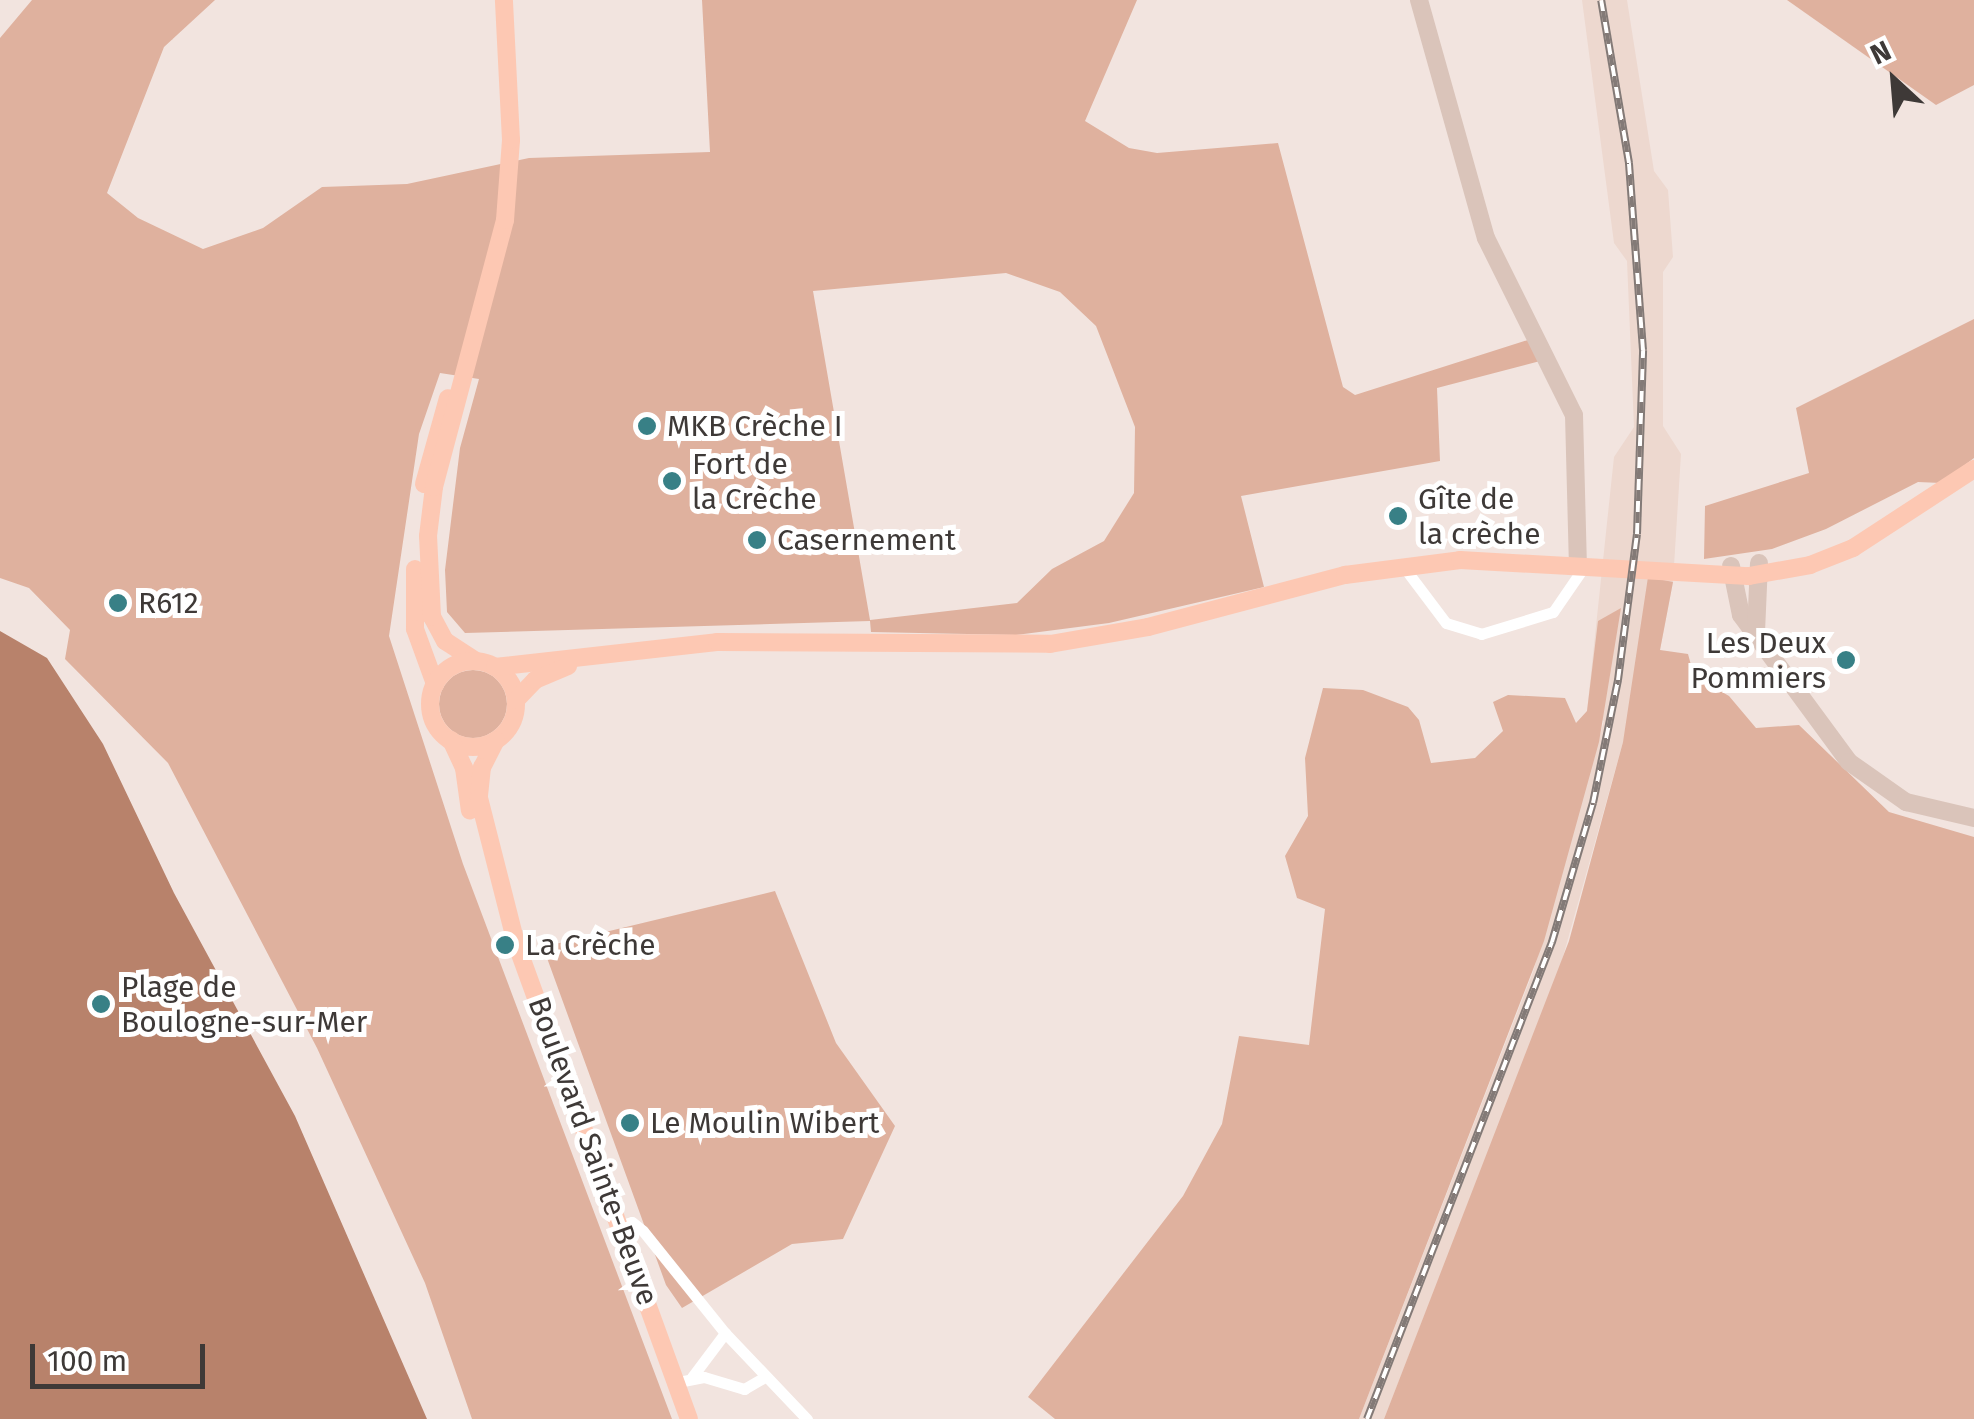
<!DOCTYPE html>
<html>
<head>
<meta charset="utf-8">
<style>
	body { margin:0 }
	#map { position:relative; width:1974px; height:1419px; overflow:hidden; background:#f2e4df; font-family:"Fira Sans",sans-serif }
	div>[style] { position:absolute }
	.built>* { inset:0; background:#edd8cf }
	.green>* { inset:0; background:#dfb19e }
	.round { border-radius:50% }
	.water>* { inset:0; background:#b8826b }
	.street>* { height:11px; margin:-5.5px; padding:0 5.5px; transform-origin:5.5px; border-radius:5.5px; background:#fff }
	.secondary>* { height:18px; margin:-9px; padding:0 9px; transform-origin:9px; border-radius:9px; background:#dac4ba }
	.primary>* { height:18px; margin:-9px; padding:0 9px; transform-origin:9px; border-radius:9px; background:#fdc8b3 }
	.primary>.ring { margin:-9px; padding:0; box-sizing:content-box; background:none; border:18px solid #fdc8b3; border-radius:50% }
	.rail>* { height:8px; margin-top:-4px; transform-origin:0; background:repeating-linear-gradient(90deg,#fff 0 11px,#837a77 0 22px); box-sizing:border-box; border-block:2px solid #837a77 }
	.dots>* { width:28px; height:28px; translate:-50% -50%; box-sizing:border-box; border:5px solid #fff; border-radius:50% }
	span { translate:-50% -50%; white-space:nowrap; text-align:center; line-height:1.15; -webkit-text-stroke:10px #fff; paint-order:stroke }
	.poi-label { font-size:30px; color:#3e3937 }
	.left { translate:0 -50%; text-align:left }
	.right { translate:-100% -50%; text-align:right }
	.street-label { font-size:30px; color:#3e3937 }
	.north { position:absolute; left:1844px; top:30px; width:100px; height:100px; -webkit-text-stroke:8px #fff; paint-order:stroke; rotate:334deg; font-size:28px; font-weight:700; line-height:40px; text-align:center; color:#3e3937 }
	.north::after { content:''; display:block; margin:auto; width:35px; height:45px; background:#3e3937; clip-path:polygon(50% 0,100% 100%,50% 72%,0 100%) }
	.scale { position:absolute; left:30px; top:1344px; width:175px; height:45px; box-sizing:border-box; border:5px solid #3e3937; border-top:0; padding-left:12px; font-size:30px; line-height:35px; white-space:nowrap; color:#3e3937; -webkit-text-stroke:8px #fff; paint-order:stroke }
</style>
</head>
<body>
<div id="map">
	<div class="built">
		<div style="clip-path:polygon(1582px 0,1627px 0,1654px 171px,1668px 190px,1673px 257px,1663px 272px,1663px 426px,1681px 454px,1673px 582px,1660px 650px,1623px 742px,1559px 971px,1384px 1419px,1359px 1419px,1533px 972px,1604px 721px,1587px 711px,1614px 457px,1634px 427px,1627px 261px,1614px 243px)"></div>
	</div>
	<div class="green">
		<div style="clip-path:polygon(evenodd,32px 0,215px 0,164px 47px,107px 193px,138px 218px,203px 249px,263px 228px,322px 187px,407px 184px,529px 158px,710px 152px,702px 0,1137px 0,1085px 121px,1129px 148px,1157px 153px,1278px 143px,1343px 387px,1355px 395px,1531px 339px,1544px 360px,1437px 388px,1440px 461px,1241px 496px,1264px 587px,1109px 623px,1016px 635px,871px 632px,870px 621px,465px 633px,447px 612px,445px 570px,460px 448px,479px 379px,440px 373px,419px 434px,389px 636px,463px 864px,672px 1419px,472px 1419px,425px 1283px,317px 1048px,168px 763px,65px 659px,70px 630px,29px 588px,0 578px,0 38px,32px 0,1006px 273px,1060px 292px,1096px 326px,1135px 427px,1134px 493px,1104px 541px,1052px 569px,1017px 603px,870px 620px,813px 291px,1006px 273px)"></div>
		<div style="clip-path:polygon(1787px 0,1974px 0,1974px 85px,1936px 105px)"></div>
		<div style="clip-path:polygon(1974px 319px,1974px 458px,1941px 483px,1918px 482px,1826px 529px,1772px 549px,1704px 559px,1705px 506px,1809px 473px,1796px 408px)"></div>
		<div style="clip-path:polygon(1648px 577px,1673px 582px,1660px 650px,1688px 654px,1694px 676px,1729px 696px,1756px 728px,1799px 725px,1889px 812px,1974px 837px,1974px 1419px,1384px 1419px,1569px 941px,1623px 742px)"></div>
		<div style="clip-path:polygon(1621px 608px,1599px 742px,1544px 941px,1359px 1419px,1055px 1419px,1028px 1397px,1183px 1196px,1222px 1124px,1239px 1036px,1309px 1045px,1325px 909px,1297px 898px,1285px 856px,1308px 816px,1305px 758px,1323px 688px,1363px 690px,1408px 707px,1419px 720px,1431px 763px,1475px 758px,1503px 731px,1493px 702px,1508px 695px,1565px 698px,1576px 723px,1587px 711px,1598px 621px)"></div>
		<div class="round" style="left:439px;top:670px;width:68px;height:68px"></div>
		<div style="clip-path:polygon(775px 891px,836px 1043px,895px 1126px,843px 1239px,792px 1244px,682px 1308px,666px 1285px,543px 947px)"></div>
	</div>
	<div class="water">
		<div style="clip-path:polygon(0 631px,47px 658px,103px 744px,174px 893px,295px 1116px,427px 1419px,0 1419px)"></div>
	</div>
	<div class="street">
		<div style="left:1403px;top:566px;width:71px;rotate:53deg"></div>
		<div style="left:1446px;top:623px;width:37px;rotate:17deg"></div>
		<div style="left:1481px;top:634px;width:75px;rotate:-17deg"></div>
		<div style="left:1553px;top:612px;width:58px;rotate:-55.5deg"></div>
		<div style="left:621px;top:1225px;width:11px;rotate:-15deg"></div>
		<div style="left:632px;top:1222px;width:14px;rotate:39deg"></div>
		<div style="left:643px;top:1231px;width:131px;rotate:51.2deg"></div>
		<div style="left:725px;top:1333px;width:119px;rotate:46.4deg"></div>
		<div style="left:692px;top:1377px;width:55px;rotate:-53.1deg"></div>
		<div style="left:678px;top:1382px;width:26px;rotate:-11deg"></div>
		<div style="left:704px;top:1377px;width:42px;rotate:16.7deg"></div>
		<div style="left:744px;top:1389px;width:24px;rotate:-30deg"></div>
	</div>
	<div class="secondary">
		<div style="left:1419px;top:0;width:247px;rotate:74.3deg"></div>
		<div style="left:1486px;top:238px;width:198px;rotate:63.6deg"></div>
		<div style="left:1574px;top:415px;width:148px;rotate:88.5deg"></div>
		<div style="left:1731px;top:566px;width:50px;rotate:78.5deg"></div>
		<div style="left:1741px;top:615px;width:182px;rotate:53.7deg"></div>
		<div style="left:1849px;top:762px;width:70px;rotate:35.1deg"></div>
		<div style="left:1906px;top:802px;width:70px;rotate:13.2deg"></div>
		<div style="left:1756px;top:632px;width:69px;rotate:-87.5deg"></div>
	</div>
	<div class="primary">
		<div style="left:424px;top:484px;width:89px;rotate:-74.4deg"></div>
		<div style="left:415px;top:569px;width:60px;rotate:90deg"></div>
		<div style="left:415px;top:629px;width:59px;rotate:70deg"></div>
		<div style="left:476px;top:661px;width:37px;rotate:-147deg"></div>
		<div style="left:445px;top:641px;width:27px;rotate:-118deg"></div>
		<div style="left:432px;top:617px;width:81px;rotate:-92.8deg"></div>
		<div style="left:428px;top:536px;width:49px;rotate:-83deg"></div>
		<div style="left:434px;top:487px;width:276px;rotate:-75.1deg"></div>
		<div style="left:505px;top:220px;width:80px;rotate:-85.7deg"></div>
		<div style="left:511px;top:140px;width:140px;rotate:-92.9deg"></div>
		<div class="ring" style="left:430px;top:661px;width:68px;height:68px"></div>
		<div style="left:495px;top:667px;width:223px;rotate:-6.4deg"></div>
		<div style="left:717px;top:642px;width:333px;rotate:0.3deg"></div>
		<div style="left:1050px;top:644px;width:99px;rotate:-9.8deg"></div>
		<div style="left:1148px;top:627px;width:204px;rotate:-14.8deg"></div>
		<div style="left:1345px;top:575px;width:116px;rotate:-7.4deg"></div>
		<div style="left:1460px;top:560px;width:289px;rotate:3.2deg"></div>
		<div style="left:1749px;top:576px;width:62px;rotate:-10.2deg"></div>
		<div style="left:1810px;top:565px;width:46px;rotate:-21.6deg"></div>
		<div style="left:1853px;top:548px;width:145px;rotate:-33.1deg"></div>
		<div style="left:516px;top:700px;width:28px;rotate:-46deg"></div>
		<div style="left:535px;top:680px;width:36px;rotate:-23deg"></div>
		<div style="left:451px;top:740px;width:31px;rotate:65deg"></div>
		<div style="left:464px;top:768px;width:43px;rotate:82.1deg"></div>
		<div style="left:496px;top:740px;width:30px;rotate:117deg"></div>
		<div style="left:482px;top:767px;width:31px;rotate:96deg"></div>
		<div style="left:479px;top:798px;width:150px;rotate:75.7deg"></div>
		<div style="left:516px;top:943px;width:506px;rotate:70.03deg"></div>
	</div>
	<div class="rail">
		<div style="left:1367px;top:1419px;width:512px;rotate:-68.8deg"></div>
		<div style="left:1552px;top:942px;width:145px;rotate:-73.6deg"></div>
		<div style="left:1593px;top:803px;width:126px;rotate:-78.5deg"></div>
		<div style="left:1618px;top:680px;width:147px;rotate:-82.6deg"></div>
		<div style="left:1637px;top:534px;width:184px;rotate:-88.1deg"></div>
		<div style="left:1643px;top:350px;width:188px;rotate:-94.3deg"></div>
		<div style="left:1629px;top:163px;width:165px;rotate:-99.7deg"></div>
	</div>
	<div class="dots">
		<div style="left:647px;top:426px;background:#388086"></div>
		<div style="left:672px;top:481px;background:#388086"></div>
		<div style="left:1398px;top:516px;background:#388086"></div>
		<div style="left:757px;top:540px;background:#388086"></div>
		<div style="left:118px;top:603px;background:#388086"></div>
		<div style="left:1846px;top:660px;background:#388086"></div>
		<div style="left:505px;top:945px;background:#388086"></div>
		<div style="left:101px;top:1004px;background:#388086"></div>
		<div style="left:630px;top:1123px;background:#388086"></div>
	</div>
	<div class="poi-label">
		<span class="left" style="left:667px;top:426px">MKB Crèche I</span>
		<span class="left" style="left:692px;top:481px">Fort de<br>la Crèche</span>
		<span class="left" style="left:1418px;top:516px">Gîte de<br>la crèche</span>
		<span class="left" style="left:777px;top:540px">Casernement</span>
		<span class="left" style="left:138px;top:603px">R612</span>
		<span class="right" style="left:1826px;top:660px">Les Deux<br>Pommiers</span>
		<span class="left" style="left:525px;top:945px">La Crèche</span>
		<span class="left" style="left:121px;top:1004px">Plage de<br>Boulogne-sur-Mer</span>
		<span class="left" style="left:650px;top:1123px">Le Moulin Wibert</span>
	</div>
	<div class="street-label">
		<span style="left:593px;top:1151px;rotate:70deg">Boulevard Sainte-Beuve</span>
	</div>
	<div class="north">N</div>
	<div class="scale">100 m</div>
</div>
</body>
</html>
